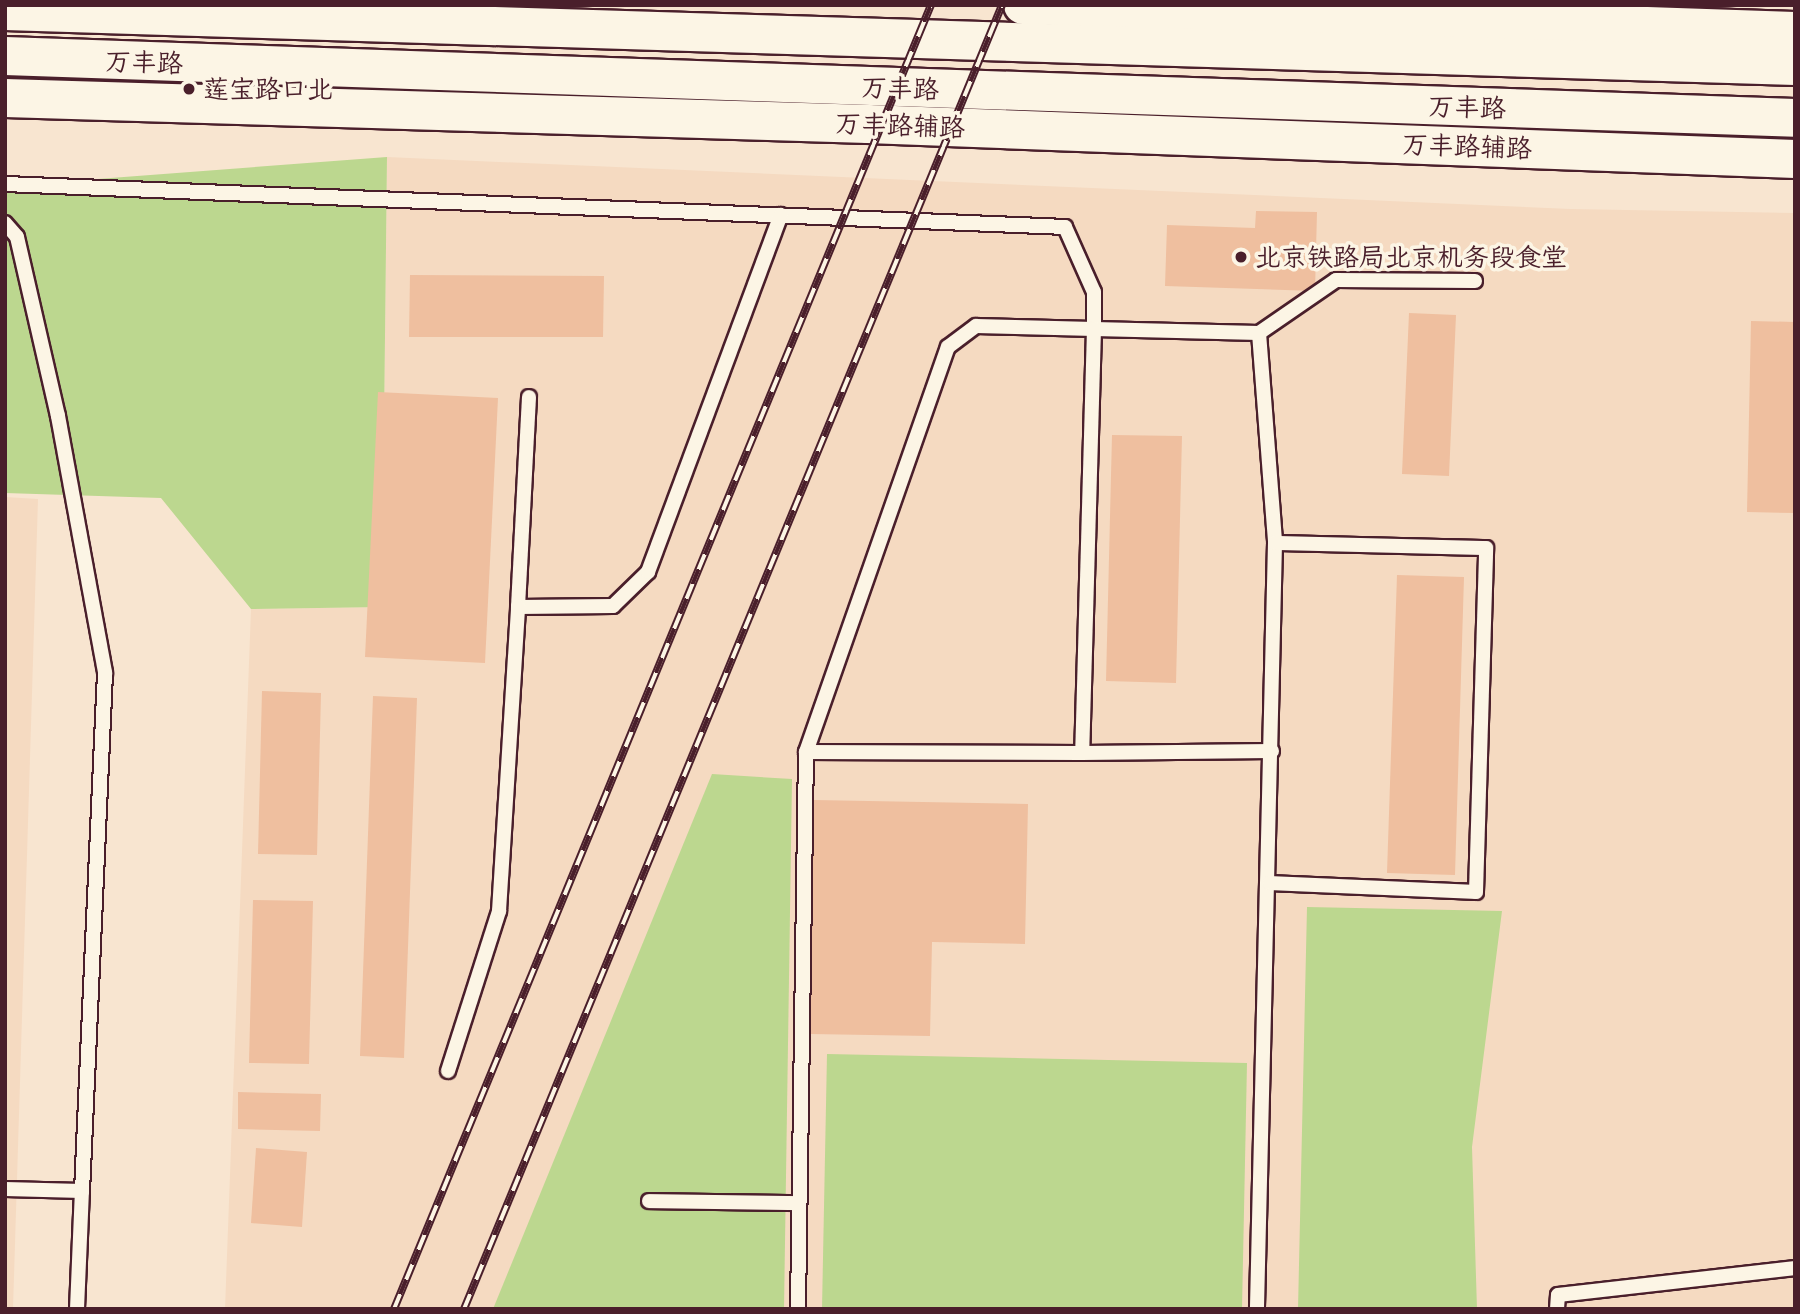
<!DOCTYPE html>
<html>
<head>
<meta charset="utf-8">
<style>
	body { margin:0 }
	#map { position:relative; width:1800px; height:1314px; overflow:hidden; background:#f8e5d0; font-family:"Patrick Hand","LXGW WenKai TC",sans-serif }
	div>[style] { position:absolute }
	.built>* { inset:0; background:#f5dac1 }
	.green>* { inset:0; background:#bcd78f }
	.building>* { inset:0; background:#efbf9f }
	.roads { filter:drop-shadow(2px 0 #4a1f2b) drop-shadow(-2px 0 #4a1f2b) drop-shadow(0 2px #4a1f2b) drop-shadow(0 -2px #4a1f2b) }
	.lane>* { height:14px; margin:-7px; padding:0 7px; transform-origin:7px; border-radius:7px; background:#fcf5e5 }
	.secondary>* { height:38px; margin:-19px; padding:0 19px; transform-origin:19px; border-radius:19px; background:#fcf5e5 }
	.rail>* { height:8px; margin-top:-4px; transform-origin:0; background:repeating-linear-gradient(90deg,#fcf5e5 0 16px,#4a1f2b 0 32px); box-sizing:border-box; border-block:2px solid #4a1f2b }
	.dots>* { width:19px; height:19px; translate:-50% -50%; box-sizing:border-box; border:4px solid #fcf5e5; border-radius:50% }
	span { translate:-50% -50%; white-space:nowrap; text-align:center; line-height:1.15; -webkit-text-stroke:7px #fcf5e5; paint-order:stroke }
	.street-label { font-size:26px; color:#4a1f2b }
	.poi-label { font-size:26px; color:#4a1f2b }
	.left { translate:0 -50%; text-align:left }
	.frame { position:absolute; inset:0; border:7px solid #4a1f2b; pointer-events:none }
</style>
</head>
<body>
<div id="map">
	<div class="built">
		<div style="clip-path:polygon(387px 157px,1571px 209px,1795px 213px,1795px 1309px,225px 1309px,251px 609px,382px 607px)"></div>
		<div style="clip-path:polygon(5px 497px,38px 499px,13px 1309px,5px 1309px)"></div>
	</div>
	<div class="green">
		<div style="clip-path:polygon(387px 157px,382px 607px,251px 609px,161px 498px,5px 493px,5px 186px)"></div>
		<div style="clip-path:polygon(712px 774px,792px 779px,784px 1309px,493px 1309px)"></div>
		<div style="clip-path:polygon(1307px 907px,1502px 911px,1472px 1147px,1477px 1309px,1298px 1309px)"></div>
		<div style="clip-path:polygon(827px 1054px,1247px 1063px,1242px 1309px,822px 1309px)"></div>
	</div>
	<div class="building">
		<div style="clip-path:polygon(1256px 211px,1317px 212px,1315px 291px,1165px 286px,1167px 225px,1255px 228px)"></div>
		<div style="clip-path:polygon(410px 275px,604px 276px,603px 337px,409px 337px)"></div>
		<div style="clip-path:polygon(1409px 313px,1456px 315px,1449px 476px,1402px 474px)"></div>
		<div style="clip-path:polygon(1751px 321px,1795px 322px,1795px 513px,1747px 512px)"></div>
		<div style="clip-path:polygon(378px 392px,498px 398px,485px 663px,365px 657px)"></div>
		<div style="clip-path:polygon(1112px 435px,1182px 436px,1176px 683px,1106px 681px)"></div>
		<div style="clip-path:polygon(1397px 575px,1464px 577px,1455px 875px,1387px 873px)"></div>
		<div style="clip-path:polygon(262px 691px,321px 693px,317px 855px,258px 854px)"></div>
		<div style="clip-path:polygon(373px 696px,417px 698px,404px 1058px,360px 1056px)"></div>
		<div style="clip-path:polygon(814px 800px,1028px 804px,1025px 944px,932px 942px,930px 1036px,810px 1034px)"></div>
		<div style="clip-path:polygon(253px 900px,313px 901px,309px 1064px,249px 1063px)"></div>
		<div style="clip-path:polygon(238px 1092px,321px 1094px,320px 1131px,238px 1129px)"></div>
		<div style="clip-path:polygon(256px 1148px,307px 1152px,302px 1227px,251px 1223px)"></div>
	</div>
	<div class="roads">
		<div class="lane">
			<div style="left:5px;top:184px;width:1061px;rotate:2.32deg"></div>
			<div style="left:1065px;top:227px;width:71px;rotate:66deg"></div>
			<div style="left:1094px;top:292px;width:37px;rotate:90deg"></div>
			<div style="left:1094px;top:329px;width:165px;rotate:1.4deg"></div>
			<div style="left:1259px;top:333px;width:211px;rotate:85.6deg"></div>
			<div style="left:1275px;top:543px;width:766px;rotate:91.35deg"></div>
			<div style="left:5px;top:223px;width:18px;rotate:49deg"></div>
			<div style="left:17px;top:237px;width:184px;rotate:77.1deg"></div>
			<div style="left:58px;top:416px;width:261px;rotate:79.6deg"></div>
			<div style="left:105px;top:673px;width:519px;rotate:92.54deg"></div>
			<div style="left:82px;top:1191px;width:77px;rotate:-178.5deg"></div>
			<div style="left:976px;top:326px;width:118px;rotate:1.5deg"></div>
			<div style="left:1094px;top:329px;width:424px;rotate:91.6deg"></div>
			<div style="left:1082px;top:753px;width:276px;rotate:-179.8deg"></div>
			<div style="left:806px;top:752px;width:429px;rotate:-70.7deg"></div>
			<div style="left:948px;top:347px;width:35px;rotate:-37deg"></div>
			<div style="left:1259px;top:333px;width:93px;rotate:-34.5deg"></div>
			<div style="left:1336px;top:280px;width:139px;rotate:0.4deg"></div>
			<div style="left:529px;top:397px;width:210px;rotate:93deg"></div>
			<div style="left:518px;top:607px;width:95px;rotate:-0.6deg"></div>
			<div style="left:613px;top:606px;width:49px;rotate:-44.2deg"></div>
			<div style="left:648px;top:572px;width:381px;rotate:-69.6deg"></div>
			<div style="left:1082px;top:753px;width:190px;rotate:-0.6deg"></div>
			<div style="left:1270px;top:883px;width:206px;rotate:2.5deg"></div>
			<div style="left:1476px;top:892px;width:344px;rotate:-88.3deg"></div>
			<div style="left:1486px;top:548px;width:211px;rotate:-178.6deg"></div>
			<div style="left:448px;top:1071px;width:168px;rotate:-72.3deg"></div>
			<div style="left:499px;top:911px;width:305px;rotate:-86.4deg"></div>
			<div style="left:649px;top:1201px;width:150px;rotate:0.8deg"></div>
			<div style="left:77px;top:1309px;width:118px;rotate:-87.6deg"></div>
			<div style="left:798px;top:1309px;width:557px;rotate:-89.18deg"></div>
			<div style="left:1557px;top:1309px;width:14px;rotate:-86deg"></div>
			<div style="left:1558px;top:1295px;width:239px;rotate:-6.5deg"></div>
		</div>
		<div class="secondary">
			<div style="left:1023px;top:5px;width:772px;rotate:1.93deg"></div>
			<div style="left:5px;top:11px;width:1791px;rotate:1.76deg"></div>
			<div style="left:5px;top:56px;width:1791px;rotate:1.98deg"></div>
			<div style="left:5px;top:98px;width:863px;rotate:1.73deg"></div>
			<div style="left:868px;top:124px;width:928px;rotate:2.16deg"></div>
		</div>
	</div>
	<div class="rail">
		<div style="left:394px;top:1309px;width:1410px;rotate:-67.62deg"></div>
		<div style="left:464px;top:1309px;width:1411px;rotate:-67.58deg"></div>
	</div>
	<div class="dots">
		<div style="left:189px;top:89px;background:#4a1f2b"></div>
		<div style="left:1241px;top:257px;background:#4a1f2b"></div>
	</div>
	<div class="street-label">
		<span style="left:144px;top:62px;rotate:2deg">万丰路</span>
		<span style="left:900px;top:88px;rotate:2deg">万丰路</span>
		<span style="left:1467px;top:107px;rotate:2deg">万丰路</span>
		<span style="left:900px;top:125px;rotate:2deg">万丰路辅路</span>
		<span style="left:1467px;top:146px;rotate:2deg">万丰路辅路</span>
	</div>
	<div class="poi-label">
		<span class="left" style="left:203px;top:89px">莲宝路口北</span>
		<span class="left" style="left:1255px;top:257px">北京铁路局北京机务段食堂</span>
	</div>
	<div class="frame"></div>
</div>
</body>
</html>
